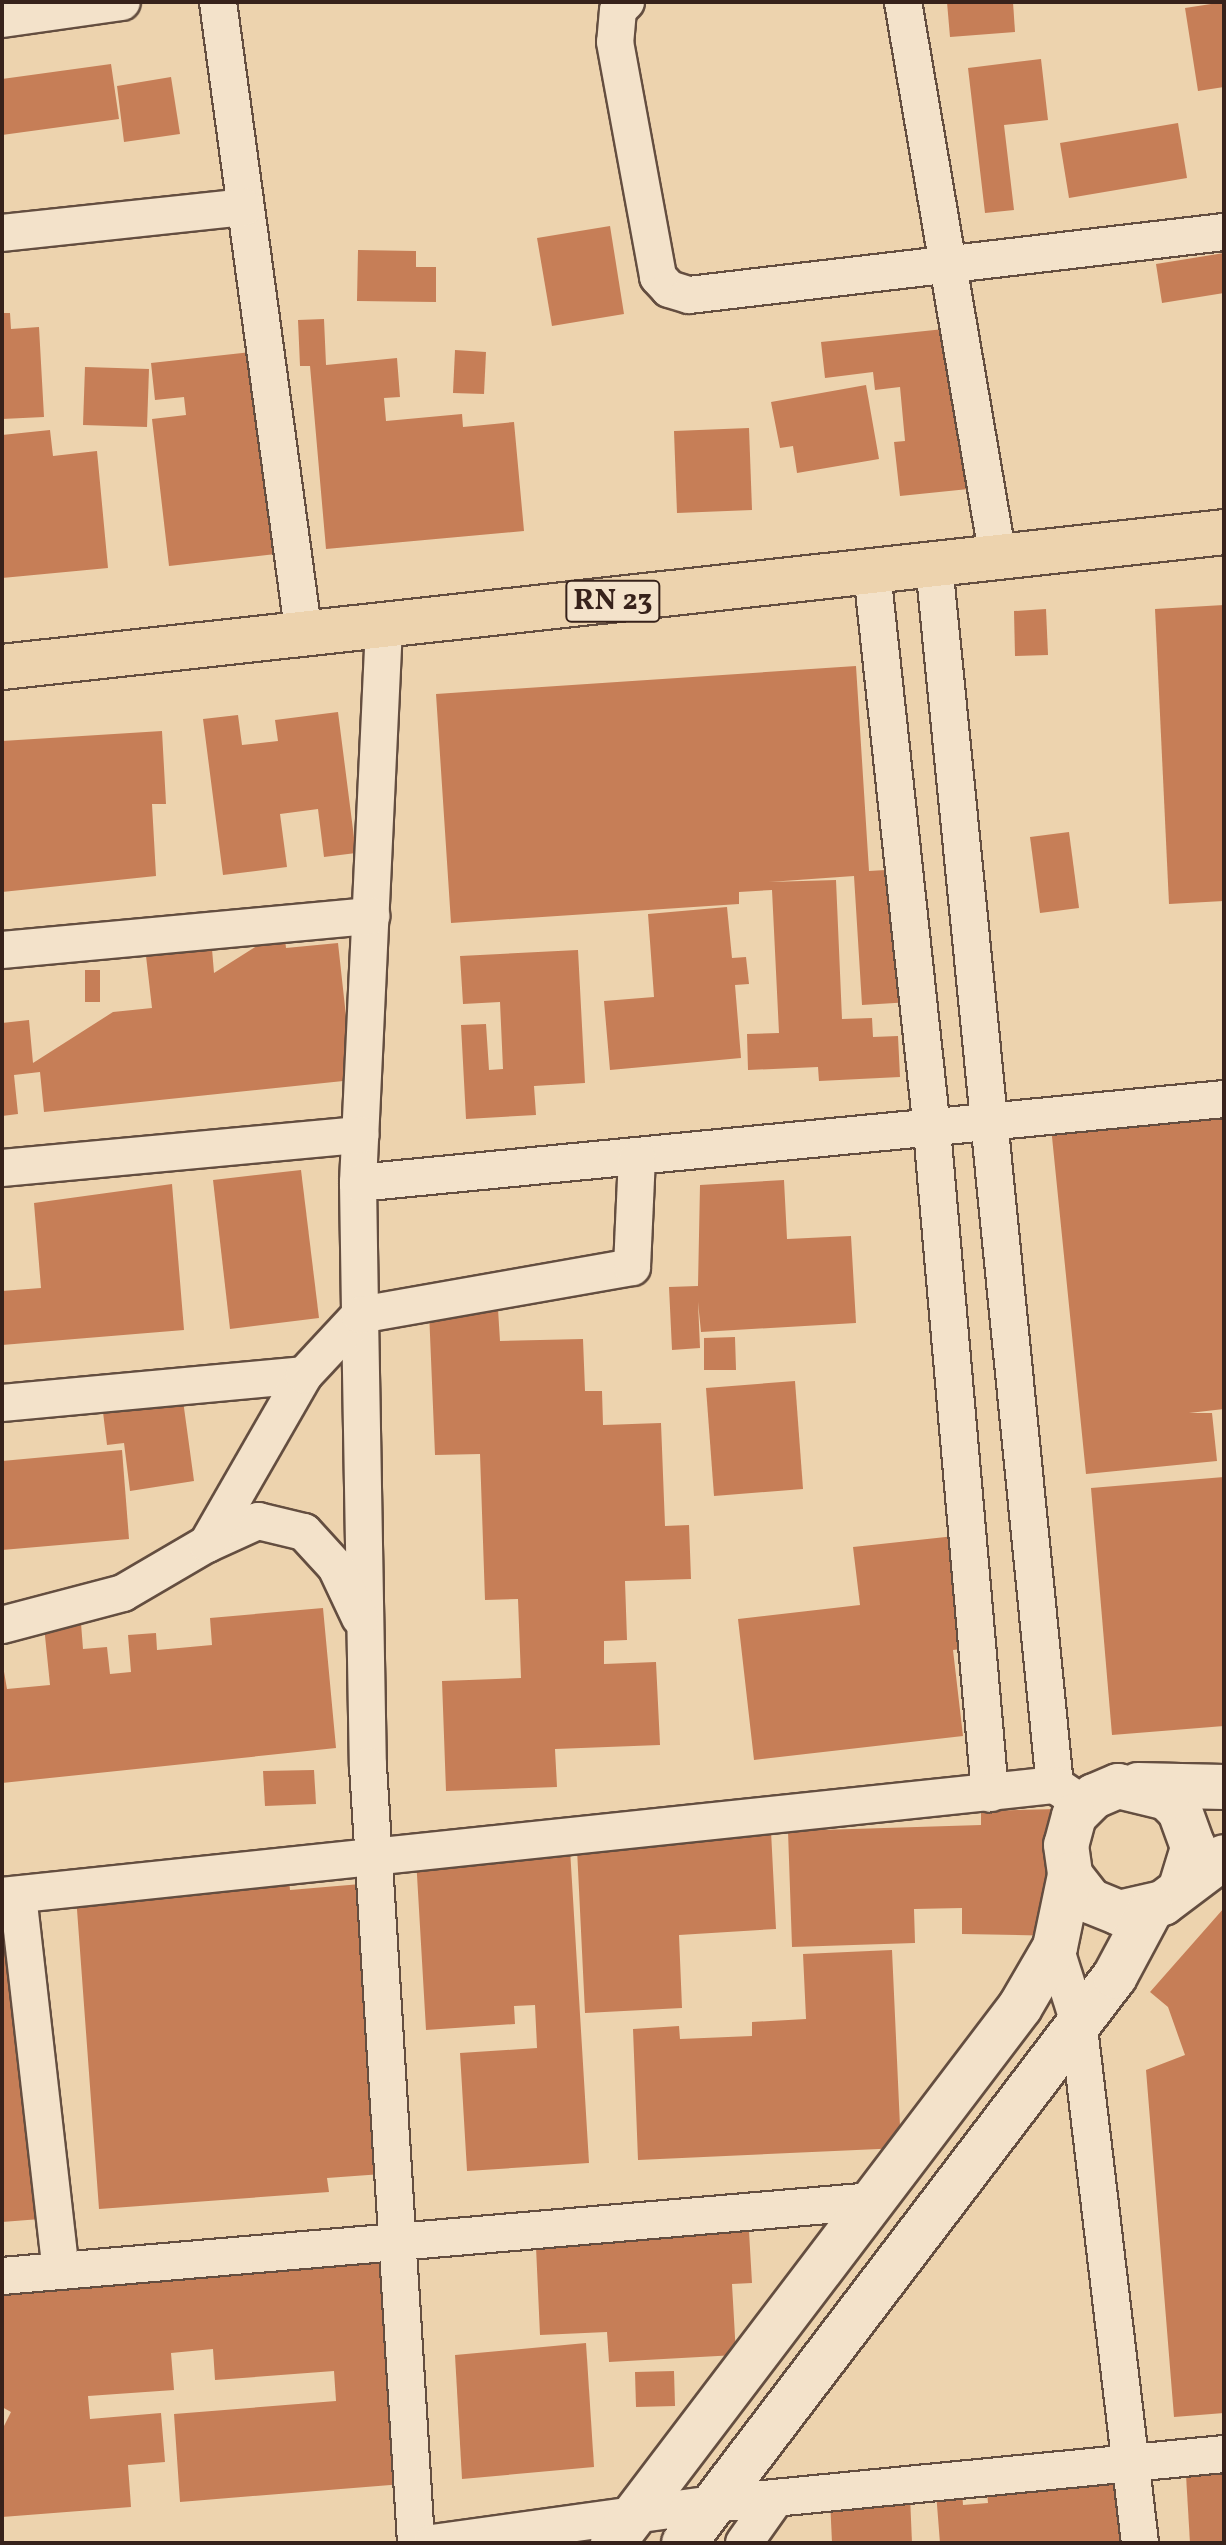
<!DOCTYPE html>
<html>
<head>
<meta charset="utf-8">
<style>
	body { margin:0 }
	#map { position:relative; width:1226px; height:2545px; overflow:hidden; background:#edd3ae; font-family:Vollkorn,serif }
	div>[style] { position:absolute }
	.building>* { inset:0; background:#c67e57 }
	.roads { filter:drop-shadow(2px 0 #644e40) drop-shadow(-2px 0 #644e40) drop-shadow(0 2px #644e40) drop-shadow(0 -2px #644e40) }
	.street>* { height:36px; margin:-18px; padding:0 18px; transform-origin:18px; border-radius:18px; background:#f3e2ca }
	.secondary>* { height:44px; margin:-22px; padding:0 22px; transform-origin:22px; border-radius:22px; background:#f3e2ca }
	.primary>* { height:44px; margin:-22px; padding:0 22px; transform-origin:22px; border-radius:22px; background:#edd3ae }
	span { translate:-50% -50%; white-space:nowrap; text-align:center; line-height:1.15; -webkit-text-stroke:6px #f3e2ca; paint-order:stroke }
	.shield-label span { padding:2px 6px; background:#f3e2ca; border:2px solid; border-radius:6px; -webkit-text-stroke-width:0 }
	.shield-label { font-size:30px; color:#37221b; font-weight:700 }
	.frame { position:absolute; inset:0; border:4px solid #37221b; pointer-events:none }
</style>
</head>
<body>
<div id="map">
	<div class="building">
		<div style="clip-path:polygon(947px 2px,1013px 2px,1015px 32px,950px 37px)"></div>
		<div style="clip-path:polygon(1224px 2px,1224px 87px,1198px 91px,1185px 8px)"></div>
		<div style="clip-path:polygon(1041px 59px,1048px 120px,1004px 125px,1014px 210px,985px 213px,968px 68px)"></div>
		<div style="clip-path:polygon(111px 64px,119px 119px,2px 135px,2px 79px)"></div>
		<div style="clip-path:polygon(171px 77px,180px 134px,124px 142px,117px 86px)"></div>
		<div style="clip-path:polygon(1178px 123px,1187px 178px,1069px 198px,1060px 143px)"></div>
		<div style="clip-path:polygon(610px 226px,624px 314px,552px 326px,537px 238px)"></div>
		<div style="clip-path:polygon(358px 250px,416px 251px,416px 267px,436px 267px,436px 302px,357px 301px)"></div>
		<div style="clip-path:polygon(1224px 253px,1224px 293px,1162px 303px,1156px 264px)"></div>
		<div style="clip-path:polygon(2px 313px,10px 313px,11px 329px,39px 327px,44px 417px,2px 419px)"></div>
		<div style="clip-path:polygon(324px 319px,326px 365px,397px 358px,400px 397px,384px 398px,386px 421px,462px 414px,463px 427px,514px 422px,524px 531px,326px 549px,310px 366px,300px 366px,298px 320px)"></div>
		<div style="clip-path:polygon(944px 329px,988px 487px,900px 496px,894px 442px,905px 441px,900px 387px,875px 390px,873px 372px,825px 378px,821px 342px)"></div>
		<div style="clip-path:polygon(270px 350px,293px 552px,169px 566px,152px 419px,186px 415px,184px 397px,155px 400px,151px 363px)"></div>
		<div style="clip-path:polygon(455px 350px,486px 352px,484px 394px,453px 393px)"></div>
		<div style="clip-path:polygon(85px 367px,149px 369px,147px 427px,83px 425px)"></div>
		<div style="clip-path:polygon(866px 385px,879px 459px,797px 473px,793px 446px,780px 448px,771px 402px)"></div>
		<div style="clip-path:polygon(749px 428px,752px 510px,677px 513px,674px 431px)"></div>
		<div style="clip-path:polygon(50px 430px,53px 456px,97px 451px,108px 568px,2px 578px,2px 435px)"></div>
		<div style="clip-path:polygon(1224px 605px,1224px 901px,1169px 904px,1155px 609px)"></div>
		<div style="clip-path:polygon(1046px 609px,1048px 655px,1015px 656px,1014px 611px)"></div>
		<div style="clip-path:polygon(856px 666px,869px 871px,902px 869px,911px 1002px,862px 1005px,854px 876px,769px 882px,836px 880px,842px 1019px,872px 1018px,873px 1037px,898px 1036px,900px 1077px,819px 1081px,818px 1067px,748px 1070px,747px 1034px,779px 1033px,772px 890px,739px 892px,739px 904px,451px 923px,436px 694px)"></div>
		<div style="clip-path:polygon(338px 712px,356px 853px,324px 857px,318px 809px,280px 814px,287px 867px,223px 875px,203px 719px,238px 715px,242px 745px,278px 741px,275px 720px)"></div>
		<div style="clip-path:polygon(162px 731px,166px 804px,152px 804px,156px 876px,2px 892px,2px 741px)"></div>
		<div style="clip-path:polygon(1069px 832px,1079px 908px,1040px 913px,1030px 837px)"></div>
		<div style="clip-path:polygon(727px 907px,732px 958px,746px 957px,749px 984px,735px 985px,741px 1058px,610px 1070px,604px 1001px,654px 997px,648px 914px)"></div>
		<div style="clip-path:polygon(284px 929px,286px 948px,338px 943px,353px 1080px,44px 1112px,40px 1072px,14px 1075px,18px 1114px,2px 1116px,2px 1023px,29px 1020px,33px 1063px,113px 1012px,152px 1008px,146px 956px,212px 949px,214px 973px)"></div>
		<div style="clip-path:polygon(578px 950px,585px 1083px,534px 1086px,536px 1115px,466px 1119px,461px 1025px,486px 1024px,489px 1070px,503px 1069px,500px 1002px,463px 1004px,460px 956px)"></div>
		<div style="clip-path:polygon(85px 970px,100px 970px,100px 1002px,85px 1002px)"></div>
		<div style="clip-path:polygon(1224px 1099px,1224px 1409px,1189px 1413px,1212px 1413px,1217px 1461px,1086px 1474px,1050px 1117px)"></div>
		<div style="clip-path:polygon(301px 1170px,319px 1318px,230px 1329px,213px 1180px)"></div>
		<div style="clip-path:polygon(784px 1180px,787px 1239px,851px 1236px,856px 1323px,701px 1332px,698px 1302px,700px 1348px,672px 1350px,669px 1287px,698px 1286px,700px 1185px)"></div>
		<div style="clip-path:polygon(172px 1184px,184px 1330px,2px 1345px,2px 1291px,41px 1288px,34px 1203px)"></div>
		<div style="clip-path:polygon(498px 1309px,500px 1341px,583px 1339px,585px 1391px,602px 1391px,603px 1425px,661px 1423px,665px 1526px,689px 1525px,691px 1579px,625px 1581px,627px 1640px,604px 1641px,604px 1664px,656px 1662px,660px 1745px,555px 1749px,557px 1787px,446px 1791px,442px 1681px,521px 1678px,518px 1599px,485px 1600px,480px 1454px,435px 1455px,429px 1311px)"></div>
		<div style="clip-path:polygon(735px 1337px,736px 1370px,704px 1370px,704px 1338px)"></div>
		<div style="clip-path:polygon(795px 1381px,803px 1489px,714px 1496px,706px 1388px)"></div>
		<div style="clip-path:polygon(182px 1393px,194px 1481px,130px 1491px,124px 1443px,107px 1445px,102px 1404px)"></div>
		<div style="clip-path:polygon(122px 1450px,129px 1539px,2px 1550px,2px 1461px)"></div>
		<div style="clip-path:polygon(1224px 1477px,1224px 1726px,1112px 1735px,1091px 1488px)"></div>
		<div style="clip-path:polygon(955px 1536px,968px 1648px,953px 1650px,963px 1736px,754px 1760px,738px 1619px,860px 1605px,853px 1547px)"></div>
		<div style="clip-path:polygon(323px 1608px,336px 1748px,2px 1783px,2px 1660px,7px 1689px,50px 1685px,44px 1626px,81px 1623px,83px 1649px,107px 1647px,110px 1674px,131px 1672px,128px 1635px,156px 1633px,157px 1650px,212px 1645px,210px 1618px)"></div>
		<div style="clip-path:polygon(314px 1770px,316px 1804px,265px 1806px,263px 1771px)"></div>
		<div style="clip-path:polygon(1058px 1809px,1062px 1936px,962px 1934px,962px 1908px,914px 1909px,915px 1943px,792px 1947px,788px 1831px,981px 1825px,981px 1811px)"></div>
		<div style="clip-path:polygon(771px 1831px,776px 1929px,679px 1935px,682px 2008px,585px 2013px,577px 1849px)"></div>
		<div style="clip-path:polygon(570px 1849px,589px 2163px,467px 2171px,460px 2053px,537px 2048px,535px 2005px,514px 2006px,515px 2024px,426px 2030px,416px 1858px)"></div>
		<div style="clip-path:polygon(289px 1879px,290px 1890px,361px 1884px,382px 2174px,327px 2178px,329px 2192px,99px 2209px,76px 1896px)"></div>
		<div style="clip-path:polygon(2px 1906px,22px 2102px,44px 2100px,53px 2218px,2px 2222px)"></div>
		<div style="clip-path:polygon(1224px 1908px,1224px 2413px,1174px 2417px,1146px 2070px,1185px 2055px,1168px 2007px,1150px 1992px)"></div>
		<div style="clip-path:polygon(892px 1950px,901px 2148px,638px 2160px,633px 2029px,679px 2026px,680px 2039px,752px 2036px,752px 2022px,806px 2019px,803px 1954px)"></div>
		<div style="clip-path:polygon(748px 2214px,752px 2283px,732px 2284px,736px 2355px,609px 2362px,607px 2332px,540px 2335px,535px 2225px)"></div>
		<div style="clip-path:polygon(385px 2249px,403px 2484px,180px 2502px,174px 2414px,336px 2401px,334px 2371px,215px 2380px,213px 2349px,171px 2353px,174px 2390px,88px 2396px,90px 2419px,161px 2413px,165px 2462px,128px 2465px,131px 2507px,2px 2517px,2px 2430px,11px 2412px,2px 2407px,2px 2279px)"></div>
		<div style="clip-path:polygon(586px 2343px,594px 2467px,462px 2479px,455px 2355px)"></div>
		<div style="clip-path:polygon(674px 2371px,675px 2406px,636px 2407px,635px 2372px)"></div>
		<div style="clip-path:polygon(1224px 2456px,1224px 2543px,1190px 2543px,1185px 2458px)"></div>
		<div style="clip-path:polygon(1132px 2470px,1138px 2543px,940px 2543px,936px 2492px,962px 2490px,963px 2505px,988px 2503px,986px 2482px)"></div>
		<div style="clip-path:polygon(910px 2496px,912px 2543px,832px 2543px,830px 2499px)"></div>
	</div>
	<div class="roads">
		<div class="street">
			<div style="left:218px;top:2px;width:640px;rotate:82.28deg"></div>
			<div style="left:626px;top:2px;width:11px;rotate:135deg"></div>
			<div style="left:618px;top:10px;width:32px;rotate:95deg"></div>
			<div style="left:615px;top:42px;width:239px;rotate:79.6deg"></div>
			<div style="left:658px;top:277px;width:16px;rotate:47deg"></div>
			<div style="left:669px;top:289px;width:21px;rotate:17deg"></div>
			<div style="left:689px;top:295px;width:539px;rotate:-6.72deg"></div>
			<div style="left:903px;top:2px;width:564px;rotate:80.3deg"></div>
			<div style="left:2px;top:19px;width:121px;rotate:-8.1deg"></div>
			<div style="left:2px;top:233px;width:244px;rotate:-6.1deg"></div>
			<div style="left:934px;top:565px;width:1226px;rotate:84.34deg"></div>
			<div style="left:872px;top:572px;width:561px;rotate:83.86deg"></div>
			<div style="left:932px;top:1130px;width:666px;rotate:85deg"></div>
			<div style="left:384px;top:627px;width:557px;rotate:92.68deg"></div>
			<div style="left:358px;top:1183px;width:132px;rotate:89.1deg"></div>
			<div style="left:360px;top:1315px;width:451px;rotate:89deg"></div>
			<div style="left:368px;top:1766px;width:778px;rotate:86.46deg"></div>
			<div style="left:2px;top:950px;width:371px;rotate:-5.3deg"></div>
			<div style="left:2px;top:1168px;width:360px;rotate:-5.3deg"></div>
			<div style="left:358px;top:1183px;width:870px;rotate:-5.54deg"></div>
			<div style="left:2px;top:1403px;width:303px;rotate:-5.3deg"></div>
			<div style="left:207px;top:1544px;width:56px;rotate:-24.3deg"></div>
			<div style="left:258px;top:1521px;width:47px;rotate:13.4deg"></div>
			<div style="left:304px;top:1532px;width:47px;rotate:47.6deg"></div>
			<div style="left:336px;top:1567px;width:56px;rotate:64.8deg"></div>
			<div style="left:2px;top:1625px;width:125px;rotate:-14.8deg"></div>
			<div style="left:123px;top:1593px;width:97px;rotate:-30.3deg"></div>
			<div style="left:207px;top:1544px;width:195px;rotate:-60.1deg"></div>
			<div style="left:304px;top:1375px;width:82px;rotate:-47deg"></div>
			<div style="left:360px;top:1315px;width:276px;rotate:-10deg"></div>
			<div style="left:632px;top:1267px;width:109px;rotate:-87.4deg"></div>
			<div style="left:18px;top:1895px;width:378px;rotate:83.5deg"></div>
			<div style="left:2px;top:1896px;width:1059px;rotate:-6.02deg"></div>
			<div style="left:1055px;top:1785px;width:23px;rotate:34deg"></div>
			<div style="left:1055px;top:1947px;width:77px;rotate:72.5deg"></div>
			<div style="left:1078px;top:2020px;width:527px;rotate:83.24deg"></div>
			<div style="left:2px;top:2276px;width:874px;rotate:-4.92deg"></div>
			<div style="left:432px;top:2543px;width:284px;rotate:-7.9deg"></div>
			<div style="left:713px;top:2504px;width:513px;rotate:-5.59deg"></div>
			<div style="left:744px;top:2543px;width:55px;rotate:-54.6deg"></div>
		</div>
		<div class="secondary">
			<div style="left:1138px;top:1785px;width:86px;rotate:1.3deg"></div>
			<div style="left:1182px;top:1884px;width:39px;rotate:-73deg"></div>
			<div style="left:1193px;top:1847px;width:38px;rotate:-110deg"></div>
			<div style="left:1180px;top:1811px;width:18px;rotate:-135deg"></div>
			<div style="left:1167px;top:1798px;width:50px;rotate:-166.2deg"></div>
			<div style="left:1118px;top:1786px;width:26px;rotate:157deg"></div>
			<div style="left:1094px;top:1796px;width:28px;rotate:135deg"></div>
			<div style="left:1074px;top:1816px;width:30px;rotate:105deg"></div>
			<div style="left:1066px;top:1845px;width:30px;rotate:82deg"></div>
			<div style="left:1070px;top:1875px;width:33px;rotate:52deg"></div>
			<div style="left:1090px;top:1901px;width:31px;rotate:22deg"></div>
			<div style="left:1119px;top:1913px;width:45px;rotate:-12.8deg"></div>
			<div style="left:1163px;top:1903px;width:76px;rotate:-37deg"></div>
			<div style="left:613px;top:2543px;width:673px;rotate:-52.79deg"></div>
			<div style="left:1020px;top:2007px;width:69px;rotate:-59.7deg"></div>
			<div style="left:1055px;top:1947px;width:74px;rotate:-78.2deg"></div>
			<div style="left:684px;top:2543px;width:712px;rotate:-52.76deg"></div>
			<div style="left:1115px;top:1976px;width:76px;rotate:-61.8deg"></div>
		</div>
		<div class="primary">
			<div style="left:2px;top:667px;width:1229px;rotate:-6.3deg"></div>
		</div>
	</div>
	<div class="shield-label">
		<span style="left:613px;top:601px">RN 23</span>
	</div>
	<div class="frame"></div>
</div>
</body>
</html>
